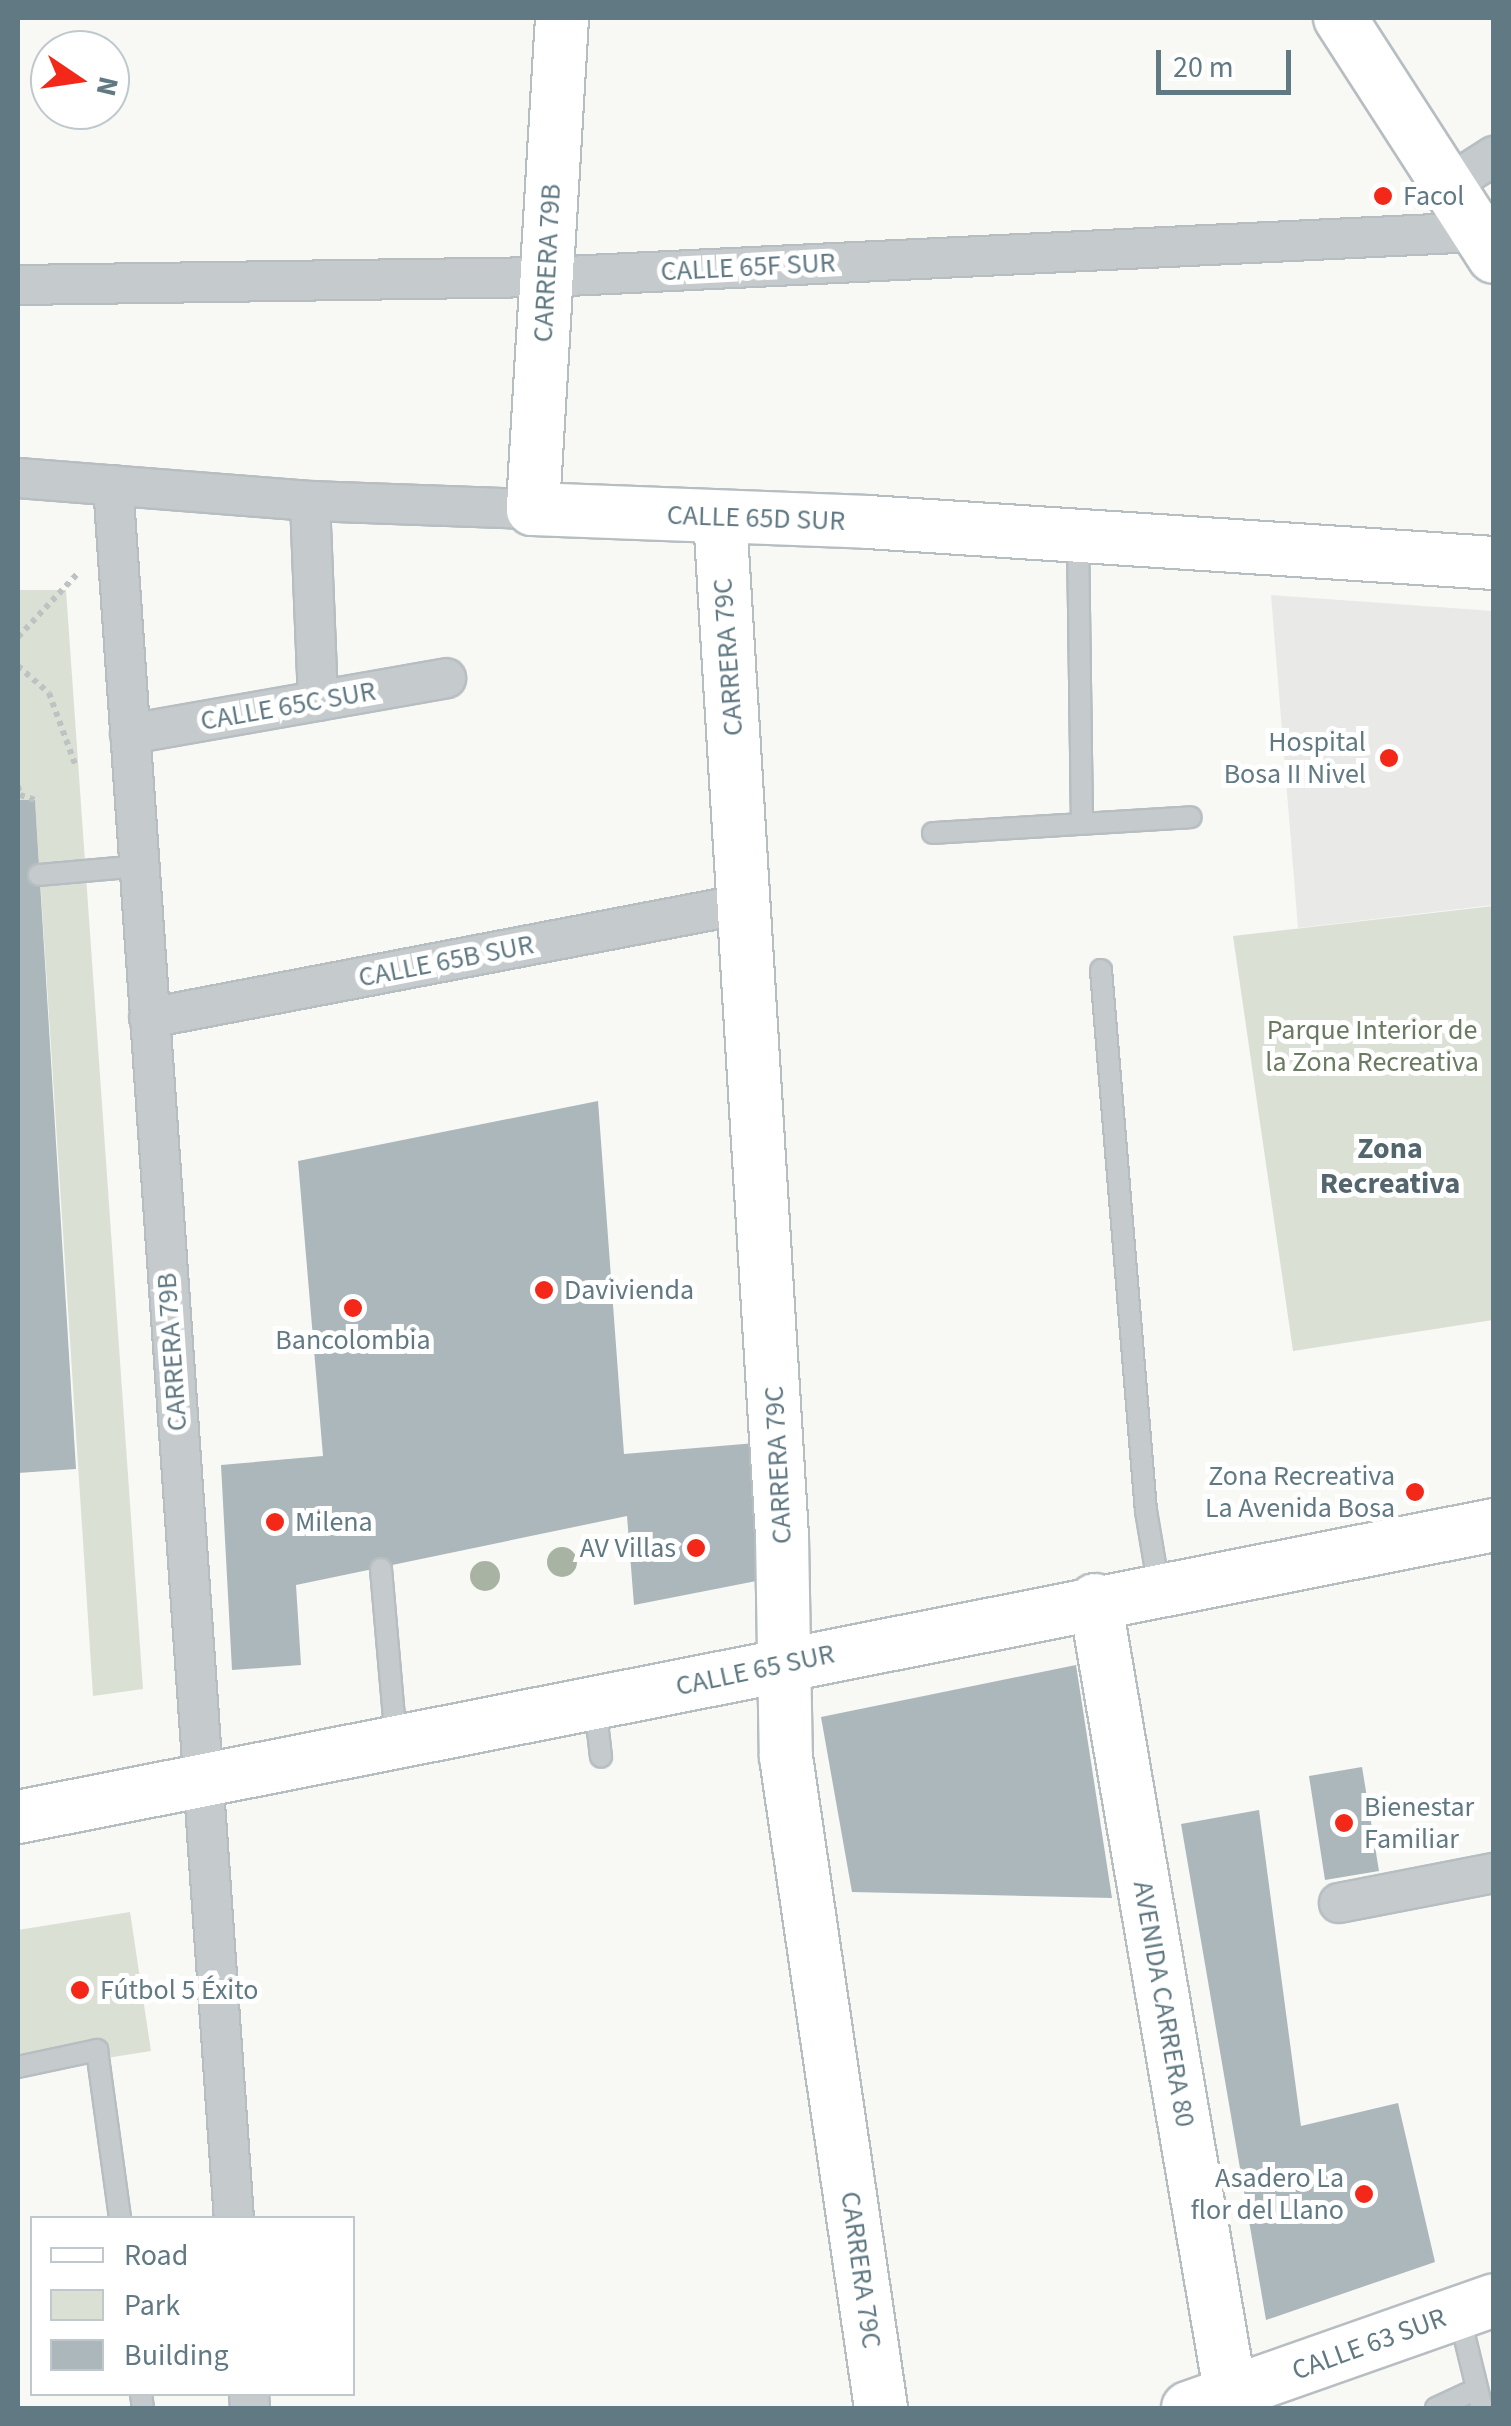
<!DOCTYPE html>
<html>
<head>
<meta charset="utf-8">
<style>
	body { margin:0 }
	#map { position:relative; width:1511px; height:2426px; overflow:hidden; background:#f8f8f5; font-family:"Source Sans 3",sans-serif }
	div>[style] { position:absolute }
	.built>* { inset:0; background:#e9e9e8 }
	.green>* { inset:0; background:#dbe0d5 }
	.building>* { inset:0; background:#abb7bb }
	.path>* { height:6px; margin-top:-3px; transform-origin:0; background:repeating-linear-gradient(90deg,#bec2c3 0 5px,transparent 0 10px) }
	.roads { filter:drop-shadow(2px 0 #b7bec2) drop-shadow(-2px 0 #b7bec2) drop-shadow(0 2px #b7bec2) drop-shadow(0 -2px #b7bec2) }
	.lane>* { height:20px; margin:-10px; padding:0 10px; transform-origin:10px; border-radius:10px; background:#c5cacd }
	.street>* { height:38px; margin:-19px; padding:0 19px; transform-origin:19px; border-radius:19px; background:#c5cacd }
	.secondary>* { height:52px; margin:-26px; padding:0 26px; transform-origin:26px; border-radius:26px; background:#fff }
	.trees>* { width:30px; height:30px; margin:-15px; border-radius:50%; background:#a9b3a3 }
	.dots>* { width:28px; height:28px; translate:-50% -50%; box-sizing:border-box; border:5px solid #fff; border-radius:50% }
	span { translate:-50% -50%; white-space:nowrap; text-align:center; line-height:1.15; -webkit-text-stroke:10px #fff; paint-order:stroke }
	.poi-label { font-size:28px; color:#607983 }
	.left { translate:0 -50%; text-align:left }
	.right { translate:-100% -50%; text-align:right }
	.street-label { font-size:28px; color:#607983 }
	.park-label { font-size:28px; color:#697a60 }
	.neighbourhood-label { font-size:30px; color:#53666d; font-weight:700 }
	.frame { position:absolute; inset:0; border:20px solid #607983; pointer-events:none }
	.legend { position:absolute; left:30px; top:2216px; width:325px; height:180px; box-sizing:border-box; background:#fff; border:2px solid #bfc9cd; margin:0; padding:12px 18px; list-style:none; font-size:30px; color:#607983 }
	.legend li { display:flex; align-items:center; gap:20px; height:50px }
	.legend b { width:50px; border:2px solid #bfc9cd }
	.north { position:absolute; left:30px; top:30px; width:100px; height:100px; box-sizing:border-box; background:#fff; border:2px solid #bfc9cd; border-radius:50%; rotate:103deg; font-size:28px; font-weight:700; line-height:40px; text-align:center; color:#607983 }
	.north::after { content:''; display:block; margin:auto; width:35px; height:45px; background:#f42819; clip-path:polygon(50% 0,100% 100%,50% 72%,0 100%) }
	.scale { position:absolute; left:1156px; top:50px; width:135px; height:45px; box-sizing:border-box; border:5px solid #607983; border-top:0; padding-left:12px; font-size:30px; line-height:35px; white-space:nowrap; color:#607983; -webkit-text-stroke:8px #fff; paint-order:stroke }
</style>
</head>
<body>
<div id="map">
	<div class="built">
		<div style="clip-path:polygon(1271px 595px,1493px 611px,1493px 905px,1298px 928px)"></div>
	</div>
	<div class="green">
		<div style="clip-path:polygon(18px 590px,66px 590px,143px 1689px,93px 1696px,35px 800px,18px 800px)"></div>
		<div style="clip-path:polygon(1493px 906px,1493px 1320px,1293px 1351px,1233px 936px)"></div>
		<div style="clip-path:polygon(130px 1912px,151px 2051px,18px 2072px,18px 1930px)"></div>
	</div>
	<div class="building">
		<div style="clip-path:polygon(18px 800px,35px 800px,76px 1469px,18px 1473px)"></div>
		<div style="clip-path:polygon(598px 1101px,624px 1454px,756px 1443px,766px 1579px,634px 1605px,627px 1516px,296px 1585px,301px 1665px,232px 1670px,221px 1465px,323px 1456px,298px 1161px)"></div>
		<div style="clip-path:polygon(1076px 1665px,1112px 1898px,852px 1892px,821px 1717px)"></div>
		<div style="clip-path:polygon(1362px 1767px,1379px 1871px,1325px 1880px,1309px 1776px)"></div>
		<div style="clip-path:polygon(1259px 1810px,1301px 2126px,1398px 2103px,1435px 2262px,1266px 2320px,1181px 1824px)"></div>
	</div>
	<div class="path">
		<div style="left:18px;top:637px;width:88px;rotate:-46.8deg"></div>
		<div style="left:18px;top:666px;width:41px;rotate:41.1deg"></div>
		<div style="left:49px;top:693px;width:76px;rotate:69.9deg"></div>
		<div style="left:18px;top:786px;width:9px;rotate:77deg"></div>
		<div style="left:20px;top:795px;width:16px;rotate:18deg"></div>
	</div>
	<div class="roads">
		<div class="lane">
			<div style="left:1078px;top:538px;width:286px;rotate:89.2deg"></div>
			<div style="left:933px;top:833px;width:258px;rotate:-3.5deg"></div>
			<div style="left:39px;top:875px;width:100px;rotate:-5.1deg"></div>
			<div style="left:1101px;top:970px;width:543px;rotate:85.25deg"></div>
			<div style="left:1146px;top:1511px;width:78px;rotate:80.4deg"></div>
			<div style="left:381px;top:1569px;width:174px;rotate:85deg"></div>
			<div style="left:595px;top:1705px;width:52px;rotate:83.4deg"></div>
			<div style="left:18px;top:2067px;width:81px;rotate:-12.1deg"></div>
			<div style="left:97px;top:2050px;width:170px;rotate:82.2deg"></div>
			<div style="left:1459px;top:2314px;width:97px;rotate:76.3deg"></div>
			<div style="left:141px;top:2394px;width:14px;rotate:82deg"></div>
			<div style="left:1436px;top:2408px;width:45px;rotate:-24.9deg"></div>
		</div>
		<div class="street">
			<div style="left:1447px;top:186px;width:56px;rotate:-32.6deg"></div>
			<div style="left:18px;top:285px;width:529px;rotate:-0.87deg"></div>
			<div style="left:547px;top:277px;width:932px;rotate:-2.77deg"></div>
			<div style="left:18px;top:478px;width:293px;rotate:4.5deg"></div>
			<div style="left:310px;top:501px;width:223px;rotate:2.1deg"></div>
			<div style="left:113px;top:485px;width:1737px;rotate:86.01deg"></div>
			<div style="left:310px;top:501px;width:200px;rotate:87.7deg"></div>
			<div style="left:130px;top:734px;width:321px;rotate:-10deg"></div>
			<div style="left:149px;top:1018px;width:606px;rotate:-10.85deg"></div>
			<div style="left:1339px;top:1903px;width:158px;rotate:-11deg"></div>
			<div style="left:249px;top:2394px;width:14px;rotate:86deg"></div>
		</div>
		<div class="secondary">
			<div style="left:562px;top:18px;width:492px;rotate:93.4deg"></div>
			<div style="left:533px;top:509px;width:335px;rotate:2.2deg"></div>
			<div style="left:868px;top:522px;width:627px;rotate:3.75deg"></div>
			<div style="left:1340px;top:18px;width:284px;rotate:57.2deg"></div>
			<div style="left:720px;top:517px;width:1022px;rotate:86.52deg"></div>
			<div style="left:782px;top:1537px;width:220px;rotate:89deg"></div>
			<div style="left:786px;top:1757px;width:658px;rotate:81.7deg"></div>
			<div style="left:1095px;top:1600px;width:820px;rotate:80.31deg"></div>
			<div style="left:18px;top:1817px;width:1505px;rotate:-11.19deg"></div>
			<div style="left:1188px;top:2408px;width:324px;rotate:-19.4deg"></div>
		</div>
	</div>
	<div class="trees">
		<div style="left:562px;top:1562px"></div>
		<div style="left:485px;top:1576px"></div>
	</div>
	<div class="dots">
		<div style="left:1383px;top:196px;background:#f42819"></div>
		<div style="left:1389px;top:758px;background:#f42819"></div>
		<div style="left:544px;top:1290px;background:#f42819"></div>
		<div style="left:353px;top:1308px;background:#f42819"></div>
		<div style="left:1415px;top:1492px;background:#f42819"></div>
		<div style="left:275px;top:1522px;background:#f42819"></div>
		<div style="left:696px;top:1548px;background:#f42819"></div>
		<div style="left:1344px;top:1823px;background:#f42819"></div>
		<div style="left:80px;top:1990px;background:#f42819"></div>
		<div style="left:1364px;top:2194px;background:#f42819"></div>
	</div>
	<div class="poi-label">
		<span class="left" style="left:1403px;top:196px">Facol</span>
		<span class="right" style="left:1366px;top:758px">Hospital<br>Bosa II Nivel</span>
		<span class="left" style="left:564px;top:1290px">Davivienda</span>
		<span style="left:353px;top:1340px">Bancolombia</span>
		<span class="right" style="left:1395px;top:1492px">Zona Recreativa<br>La Avenida Bosa</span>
		<span class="left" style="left:295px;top:1522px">Milena</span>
		<span class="right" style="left:676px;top:1548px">AV Villas</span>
		<span class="left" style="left:1364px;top:1823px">Bienestar<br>Familiar</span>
		<span class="left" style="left:100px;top:1990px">Fútbol 5 Éxito</span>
		<span class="right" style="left:1344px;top:2194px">Asadero La<br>flor del Llano</span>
	</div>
	<div class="street-label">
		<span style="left:547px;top:263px;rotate:-87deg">CARRERA 79B</span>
		<span style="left:748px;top:267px;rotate:-3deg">CALLE 65F SUR</span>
		<span style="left:756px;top:518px;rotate:2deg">CALLE 65D SUR</span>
		<span style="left:728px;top:657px;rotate:-94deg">CARRERA 79C</span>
		<span style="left:288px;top:706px;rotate:-10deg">CALLE 65C SUR</span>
		<span style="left:446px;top:961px;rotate:-11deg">CALLE 65B SUR</span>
		<span style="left:172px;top:1352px;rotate:-94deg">CARRERA 79B</span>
		<span style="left:778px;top:1465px;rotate:-93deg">CARRERA 79C</span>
		<span style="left:755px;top:1670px;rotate:-12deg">CALLE 65 SUR</span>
		<span style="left:1164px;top:2004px;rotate:80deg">AVENIDA CARRERA 80</span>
		<span style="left:861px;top:2270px;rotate:82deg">CARRERA 79C</span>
		<span style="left:1369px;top:2344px;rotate:-20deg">CALLE 63 SUR</span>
	</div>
	<div class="park-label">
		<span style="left:1372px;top:1046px">Parque Interior de<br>la Zona Recreativa</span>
	</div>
	<div class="neighbourhood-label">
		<span style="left:1390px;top:1166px">Zona<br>Recreativa</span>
	</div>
	<div class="frame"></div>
	<ul class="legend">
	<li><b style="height:12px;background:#fff"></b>Road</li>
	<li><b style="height:28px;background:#dbe0d5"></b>Park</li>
	<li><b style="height:28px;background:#abb7bb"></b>Building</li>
	</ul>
	<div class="north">N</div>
	<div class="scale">20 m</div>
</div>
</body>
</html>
